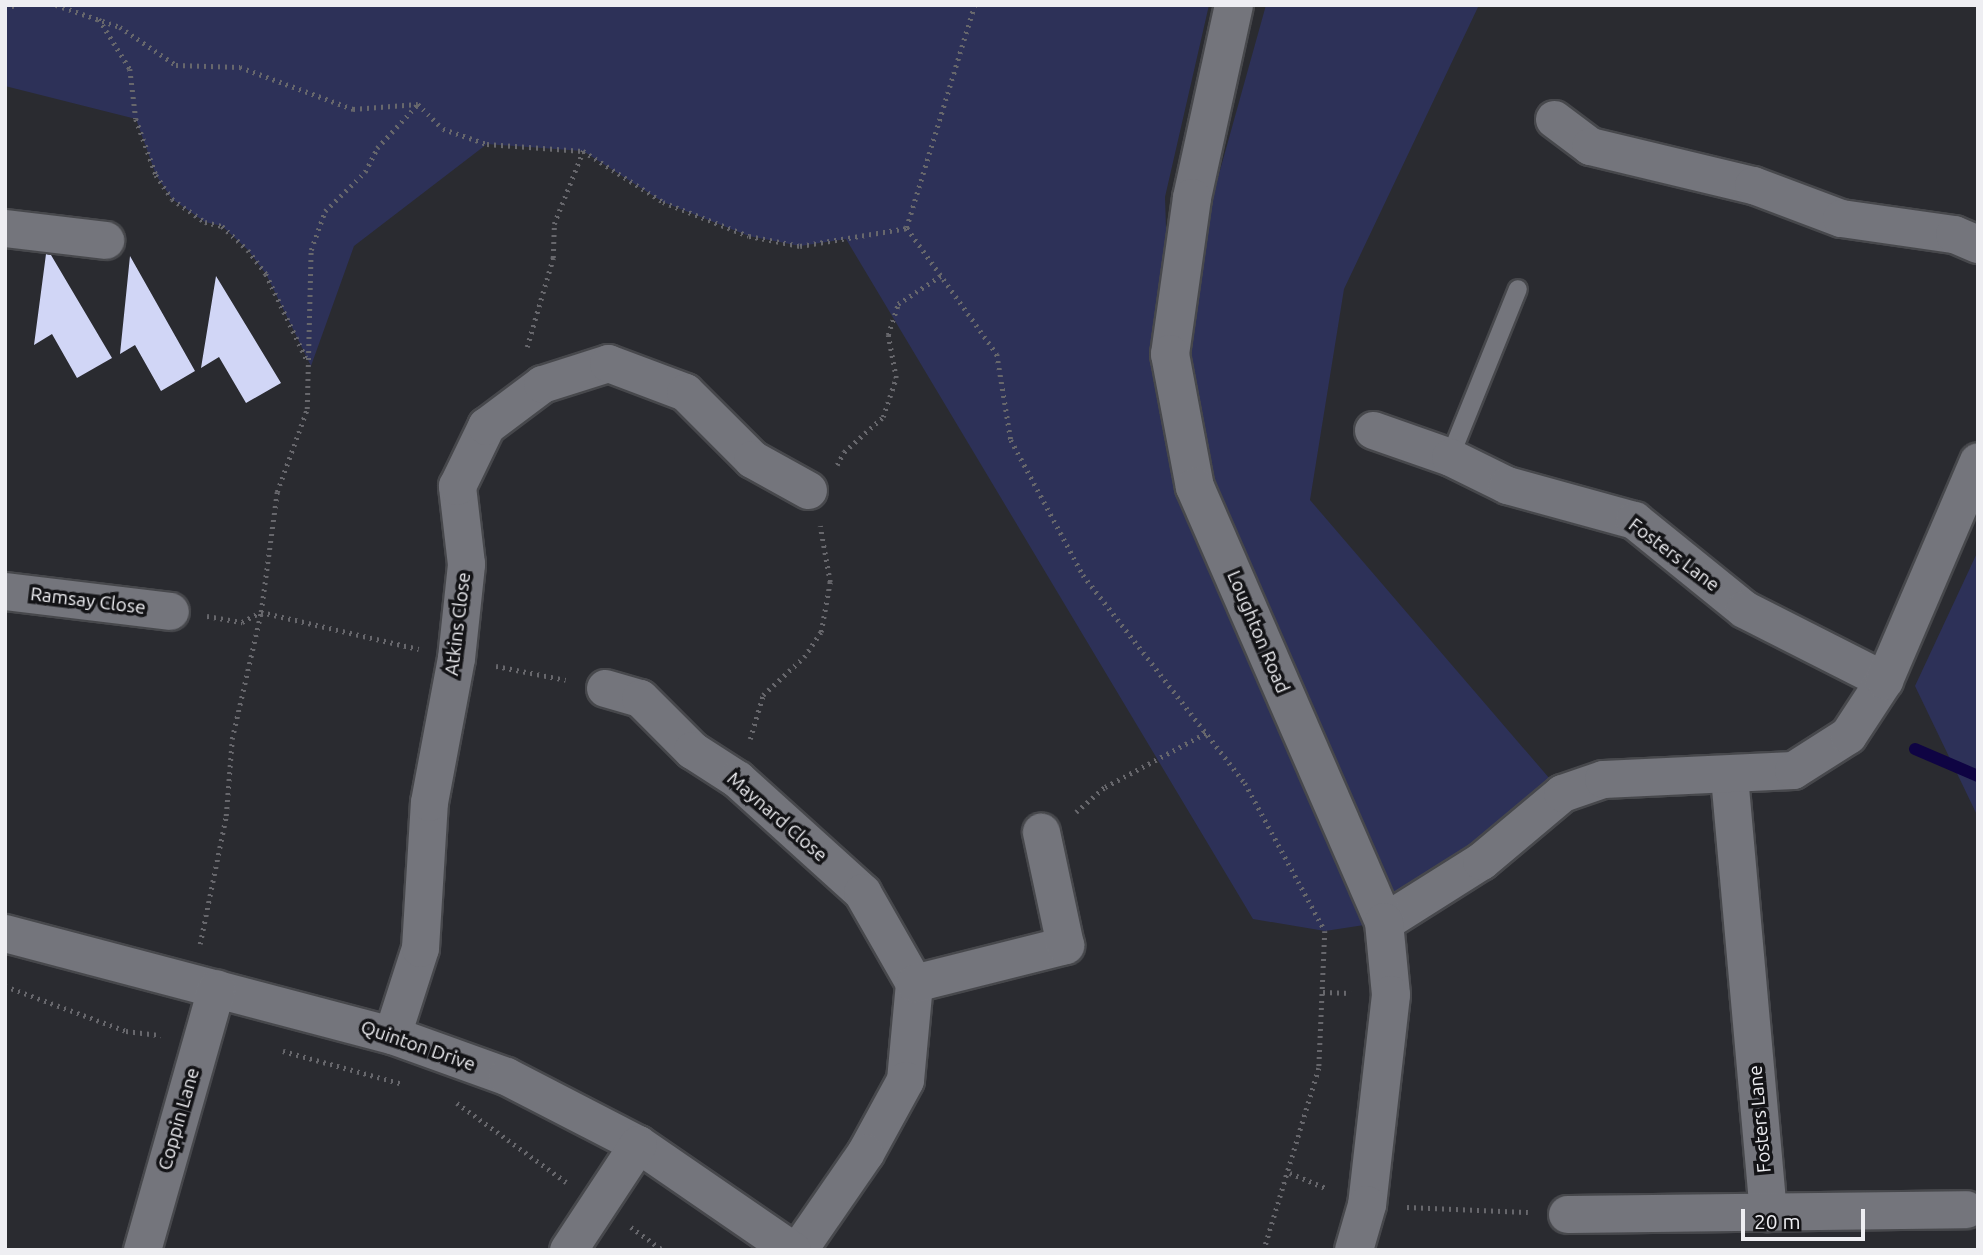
<!DOCTYPE html>
<html>
<head>
<meta charset="utf-8">
<style>
	body { margin:0 }
	#map { position:relative; width:1983px; height:1255px; overflow:hidden; background:#2a2b30; font-family:Ubuntu,sans-serif }
	div>[style] { position:absolute }
	.green>* { inset:0; background:#2d3158 }
	.stream>* { height:12px; margin:-6px; padding:0 6px; transform-origin:6px; border-radius:6px; background:#0f0443 }
	.building>* { inset:0; background:#d1d6f6 }
	.path>* { height:4.5px; margin-top:-2.25px; transform-origin:0; background:repeating-linear-gradient(90deg,#67676c 0 2px,transparent 0 7px) }
	.roads { filter:drop-shadow(2px 0 #47484c) drop-shadow(-2px 0 #47484c) drop-shadow(0 2px #47484c) drop-shadow(0 -2px #47484c) }
	.service>* { height:18px; margin:-9px; padding:0 9px; transform-origin:9px; border-radius:9px; background:#74757c }
	.minor>* { height:37px; margin:-18.5px; padding:0 18.5px; transform-origin:18.5px; border-radius:18.5px; background:#74757c }
	.tertiary>* { height:38px; margin:-19px; padding:0 19px; transform-origin:19px; border-radius:19px; background:#74757c }
	span { translate:-50% -50%; white-space:nowrap; text-align:center; line-height:1.15; -webkit-text-stroke:7px #131316; paint-order:stroke }
	.street-label { font-size:19px; color:#eeeef2 }
	.frame { position:absolute; inset:0; border:7px solid #eeeef2; pointer-events:none }
	.scale { position:absolute; left:1741px; top:1209px; width:124px; height:32px; box-sizing:border-box; border:4px solid #eeeef2; border-top:0; padding-left:9px; font-size:21px; line-height:24px; white-space:nowrap; color:#eeeef2; -webkit-text-stroke:5px #131316; paint-order:stroke }
</style>
</head>
<body>
<div id="map">
	<div class="green">
		<div style="clip-path:polygon(5px 5px,1209px 5px,1165px 197px,1170px 350px,1266px 5px,1479px 5px,1344px 289px,1310px 500px,1562px 793px,1384px 922px,1325px 931px,1253px 919px,846px 239px,800px 246px,749px 236px,663px 202px,583px 151px,487px 144px,354px 246px,311px 366px,266px 274px,248px 250px,222px 226px,205px 222px,172px 199px,156px 175px,136px 119px,5px 86px)"></div>
		<div style="clip-path:polygon(1978px 551px,1978px 817px,1915px 686px)"></div>
	</div>
	<div class="stream">
		<div style="left:1915px;top:749px;width:69px;rotate:23.2deg"></div>
	</div>
	<div class="building">
		<div style="clip-path:polygon(46px 254px,51px 255px,112px 358px,77px 378px,52px 334px,34px 345px)"></div>
		<div style="clip-path:polygon(130px 256px,195px 371px,161px 391px,135px 345px,120px 354px)"></div>
		<div style="clip-path:polygon(216px 276px,281px 383px,246px 403px,219px 357px,201px 368px)"></div>
	</div>
	<div class="path">
		<div style="left:56px;top:5px;width:68px;rotate:19deg"></div>
		<div style="left:120px;top:27px;width:68px;rotate:34.2deg"></div>
		<div style="left:176px;top:65px;width:64px;rotate:1.8deg"></div>
		<div style="left:240px;top:67px;width:121px;rotate:20.4deg"></div>
		<div style="left:353px;top:109px;width:65px;rotate:-4.4deg"></div>
		<div style="left:418px;top:104px;width:35px;rotate:45deg"></div>
		<div style="left:443px;top:129px;width:46px;rotate:18.8deg"></div>
		<div style="left:487px;top:144px;width:96px;rotate:4.2deg"></div>
		<div style="left:583px;top:151px;width:95px;rotate:32.5deg"></div>
		<div style="left:663px;top:202px;width:92px;rotate:21.6deg"></div>
		<div style="left:749px;top:236px;width:52px;rotate:11.1deg"></div>
		<div style="left:800px;top:246px;width:109px;rotate:-9.5deg"></div>
		<div style="left:975px;top:5px;width:233px;rotate:107deg"></div>
		<div style="left:907px;top:228px;width:155px;rotate:54.5deg"></div>
		<div style="left:997px;top:354px;width:87px;rotate:80.8deg"></div>
		<div style="left:1011px;top:440px;width:153px;rotate:61.9deg"></div>
		<div style="left:1083px;top:575px;width:264px;rotate:52.1deg"></div>
		<div style="left:1245px;top:783px;width:168px;rotate:61.6deg"></div>
		<div style="left:1325px;top:931px;width:137px;rotate:92.5deg"></div>
		<div style="left:1319px;top:1068px;width:190px;rotate:106.8deg"></div>
		<div style="left:5px;top:7px;width:13px;rotate:-9deg"></div>
		<div style="left:99px;top:19px;width:59px;rotate:58.2deg"></div>
		<div style="left:130px;top:69px;width:50px;rotate:83.2deg"></div>
		<div style="left:136px;top:119px;width:59px;rotate:70.3deg"></div>
		<div style="left:156px;top:175px;width:29px;rotate:56deg"></div>
		<div style="left:172px;top:199px;width:40px;rotate:34.9deg"></div>
		<div style="left:205px;top:222px;width:17px;rotate:13deg"></div>
		<div style="left:222px;top:226px;width:35px;rotate:43deg"></div>
		<div style="left:248px;top:250px;width:30px;rotate:53deg"></div>
		<div style="left:266px;top:274px;width:98px;rotate:64.5deg"></div>
		<div style="left:527px;top:347px;width:93px;rotate:-73.7deg"></div>
		<div style="left:553px;top:258px;width:34px;rotate:-88deg"></div>
		<div style="left:554px;top:224px;width:79px;rotate:-68.3deg"></div>
		<div style="left:837px;top:465px;width:15px;rotate:-62deg"></div>
		<div style="left:844px;top:452px;width:52px;rotate:-41.9deg"></div>
		<div style="left:883px;top:417px;width:41px;rotate:-71.6deg"></div>
		<div style="left:896px;top:378px;width:44px;rotate:-100.5deg"></div>
		<div style="left:888px;top:335px;width:33px;rotate:-72deg"></div>
		<div style="left:898px;top:304px;width:53px;rotate:-33.4deg"></div>
		<div style="left:207px;top:616px;width:36px;rotate:10deg"></div>
		<div style="left:242px;top:622px;width:21px;rotate:-28deg"></div>
		<div style="left:261px;top:612px;width:162px;rotate:13.2deg"></div>
		<div style="left:496px;top:666px;width:71px;rotate:11.3deg"></div>
		<div style="left:750px;top:739px;width:46px;rotate:-73.5deg"></div>
		<div style="left:763px;top:695px;width:56px;rotate:-42.8deg"></div>
		<div style="left:804px;top:657px;width:30px;rotate:-56deg"></div>
		<div style="left:821px;top:632px;width:51px;rotate:-79.8deg"></div>
		<div style="left:830px;top:582px;width:57px;rotate:-100.1deg"></div>
		<div style="left:1076px;top:812px;width:38px;rotate:-41deg"></div>
		<div style="left:1105px;top:787px;width:115px;rotate:-28.1deg"></div>
		<div style="left:200px;top:944px;width:131px;rotate:-78.5deg"></div>
		<div style="left:226px;top:816px;width:77px;rotate:-85.5deg"></div>
		<div style="left:232px;top:739px;width:130px;rotate:-77.1deg"></div>
		<div style="left:261px;top:612px;width:121px;rotate:-82.4deg"></div>
		<div style="left:277px;top:492px;width:88px;rotate:-70.1deg"></div>
		<div style="left:307px;top:409px;width:159px;rotate:-88.6deg"></div>
		<div style="left:311px;top:250px;width:41px;rotate:-70.3deg"></div>
		<div style="left:325px;top:211px;width:56px;rotate:-44.3deg"></div>
		<div style="left:365px;top:172px;width:27px;rotate:-63deg"></div>
		<div style="left:377px;top:148px;width:60px;rotate:-47deg"></div>
		<div style="left:5px;top:986px;width:129px;rotate:20.4deg"></div>
		<div style="left:126px;top:1031px;width:35px;rotate:7deg"></div>
		<div style="left:1323px;top:992px;width:28px;rotate:2deg"></div>
		<div style="left:283px;top:1051px;width:124px;rotate:15.4deg"></div>
		<div style="left:457px;top:1103px;width:135px;rotate:35.9deg"></div>
		<div style="left:1290px;top:1173px;width:41px;rotate:22.8deg"></div>
		<div style="left:1407px;top:1207px;width:121px;rotate:2.4deg"></div>
		<div style="left:631px;top:1227px;width:39px;rotate:36deg"></div>
	</div>
	<div class="roads">
		<div class="service">
			<div style="left:1450px;top:457px;width:181px;rotate:-68deg"></div>
		</div>
		<div class="minor">
			<div style="left:1554px;top:119px;width:45px;rotate:36.9deg"></div>
			<div style="left:1590px;top:146px;width:168px;rotate:13.5deg"></div>
			<div style="left:1753px;top:185px;width:94px;rotate:20.6deg"></div>
			<div style="left:1841px;top:218px;width:114px;rotate:8.1deg"></div>
			<div style="left:1954px;top:234px;width:26px;rotate:23deg"></div>
			<div style="left:5px;top:228px;width:101px;rotate:6.8deg"></div>
			<div style="left:1373px;top:430px;width:82px;rotate:19.3deg"></div>
			<div style="left:1450px;top:457px;width:64px;rotate:26.2deg"></div>
			<div style="left:1507px;top:485px;width:132px;rotate:15.4deg"></div>
			<div style="left:1634px;top:520px;width:141px;rotate:39deg"></div>
			<div style="left:1744px;top:609px;width:157px;rotate:26.9deg"></div>
			<div style="left:5px;top:591px;width:166px;rotate:6.9deg"></div>
			<div style="left:605px;top:688px;width:36px;rotate:16deg"></div>
			<div style="left:640px;top:698px;width:74px;rotate:45deg"></div>
			<div style="left:692px;top:750px;width:54px;rotate:32.8deg"></div>
			<div style="left:737px;top:779px;width:169px;rotate:42.1deg"></div>
			<div style="left:862px;top:892px;width:105px;rotate:60.3deg"></div>
			<div style="left:914px;top:983px;width:97px;rotate:95.3deg"></div>
			<div style="left:905px;top:1080px;width:83px;rotate:118.7deg"></div>
			<div style="left:865px;top:1153px;width:118px;rotate:124.6deg"></div>
			<div style="left:1729px;top:776px;width:438px;rotate:84.9deg"></div>
			<div style="left:1384px;top:922px;width:115px;rotate:-32.2deg"></div>
			<div style="left:1481px;top:861px;width:106px;rotate:-40deg"></div>
			<div style="left:1562px;top:793px;width:43px;rotate:-18.9deg"></div>
			<div style="left:1603px;top:779px;width:190px;rotate:-2.7deg"></div>
			<div style="left:1793px;top:770px;width:65px;rotate:-32.5deg"></div>
			<div style="left:1848px;top:735px;width:66px;rotate:-56.8deg"></div>
			<div style="left:1884px;top:680px;width:238px;rotate:-66.8deg"></div>
			<div style="left:5px;top:933px;width:400px;rotate:14.8deg"></div>
			<div style="left:392px;top:1035px;width:121px;rotate:19.8deg"></div>
			<div style="left:506px;top:1076px;width:148px;rotate:27.3deg"></div>
			<div style="left:638px;top:1144px;width:187px;rotate:34.5deg"></div>
			<div style="left:914px;top:983px;width:156px;rotate:-14.1deg"></div>
			<div style="left:1065px;top:945px;width:116px;rotate:-102deg"></div>
			<div style="left:392px;top:1035px;width:91px;rotate:-72.2deg"></div>
			<div style="left:420px;top:948px;width:146px;rotate:-86.5deg"></div>
			<div style="left:429px;top:802px;width:147px;rotate:-79.4deg"></div>
			<div style="left:456px;top:658px;width:95px;rotate:-83.9deg"></div>
			<div style="left:466px;top:564px;width:79px;rotate:-96.6deg"></div>
			<div style="left:457px;top:486px;width:67px;rotate:-64.2deg"></div>
			<div style="left:486px;top:426px;width:70px;rotate:-36.9deg"></div>
			<div style="left:542px;top:384px;width:69px;rotate:-17.7deg"></div>
			<div style="left:608px;top:363px;width:82px;rotate:20.6deg"></div>
			<div style="left:685px;top:392px;width:95px;rotate:45deg"></div>
			<div style="left:752px;top:459px;width:64px;rotate:29deg"></div>
			<div style="left:1567px;top:1214px;width:399px;rotate:-0.7deg"></div>
			<div style="left:142px;top:1250px;width:272px;rotate:-74.2deg"></div>
			<div style="left:568px;top:1250px;width:127px;rotate:-56.6deg"></div>
		</div>
		<div class="tertiary">
			<div style="left:1234px;top:5px;width:198px;rotate:102.3deg"></div>
			<div style="left:1192px;top:198px;width:158px;rotate:98deg"></div>
			<div style="left:1170px;top:354px;width:135px;rotate:79.4deg"></div>
			<div style="left:1195px;top:487px;width:474px;rotate:66.5deg"></div>
			<div style="left:1384px;top:922px;width:73px;rotate:84.5deg"></div>
			<div style="left:1391px;top:995px;width:211px;rotate:96.5deg"></div>
			<div style="left:1367px;top:1205px;width:47px;rotate:106.1deg"></div>
		</div>
	</div>
	<div class="street-label">
		<span style="left:1674px;top:555px;rotate:37deg">Fosters Lane</span>
		<span style="left:88px;top:601px;rotate:7deg">Ramsay Close</span>
		<span style="left:458px;top:624px;rotate:-83deg">Atkins Close</span>
		<span style="left:1258px;top:632px;rotate:67deg">Loughton Road</span>
		<span style="left:777px;top:817px;rotate:41deg">Maynard Close</span>
		<span style="left:418px;top:1046px;rotate:19deg">Quinton Drive</span>
		<span style="left:179px;top:1119px;rotate:-74deg">Coppin Lane</span>
		<span style="left:1760px;top:1119px;rotate:-95deg">Fosters Lane</span>
	</div>
	<div class="frame"></div>
	<div class="scale">20 m</div>
</div>
</body>
</html>
